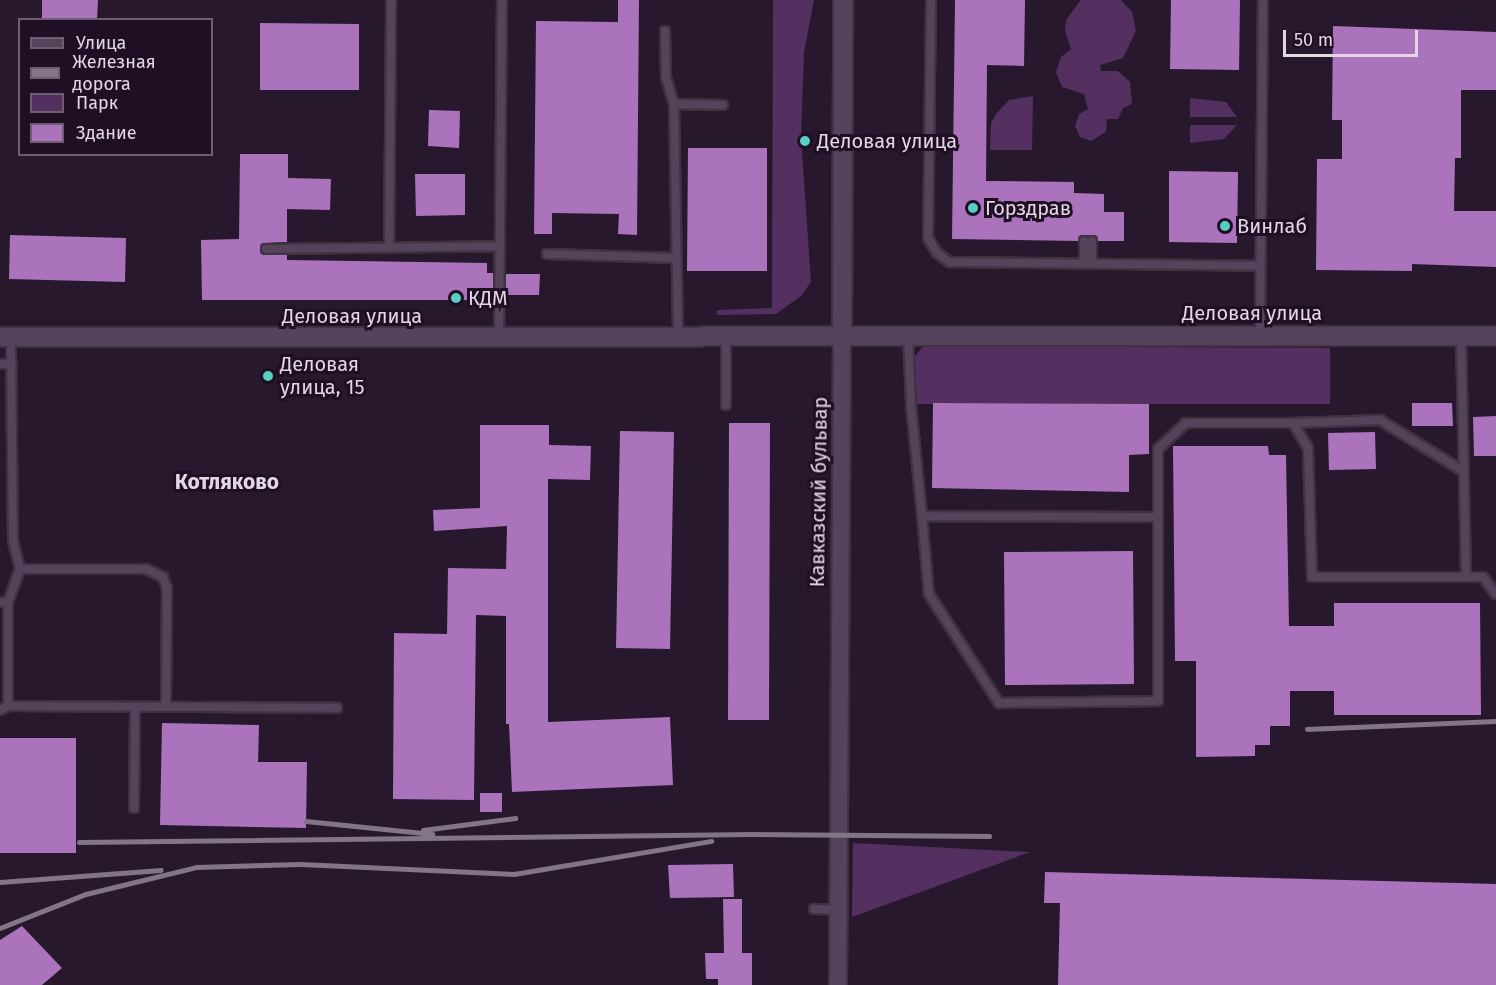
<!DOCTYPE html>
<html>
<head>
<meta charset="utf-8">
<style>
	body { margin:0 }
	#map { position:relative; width:1496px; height:985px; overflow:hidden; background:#28182e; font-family:"Fira Sans",sans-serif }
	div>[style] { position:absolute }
	.green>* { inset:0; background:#53305f }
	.building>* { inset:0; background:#ab73bc }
	.roads { filter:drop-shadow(2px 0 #3f3243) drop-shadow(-2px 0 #3f3243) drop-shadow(0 2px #3f3243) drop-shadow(0 -2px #3f3243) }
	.service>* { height:8px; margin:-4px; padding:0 4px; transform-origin:4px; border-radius:4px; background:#55435b }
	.minor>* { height:16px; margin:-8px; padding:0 8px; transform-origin:8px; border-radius:8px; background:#55435b }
	.tertiary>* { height:18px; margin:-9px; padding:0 9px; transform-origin:9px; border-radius:9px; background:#55435b }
	.rail>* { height:4.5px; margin:-2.25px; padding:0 2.25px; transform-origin:2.25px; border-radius:2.25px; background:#827587 }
	.dots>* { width:16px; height:16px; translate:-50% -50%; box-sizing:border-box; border:3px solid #1f0e24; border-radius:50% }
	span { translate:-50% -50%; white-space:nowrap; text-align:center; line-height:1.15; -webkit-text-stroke:6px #1f0e24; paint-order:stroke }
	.poi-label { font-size:20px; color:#e2d7e5 }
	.left { translate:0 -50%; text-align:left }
	.street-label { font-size:20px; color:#e2d7e5 }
	.neighbourhood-label { font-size:21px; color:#e2d7e5; font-weight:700 }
	.legend { position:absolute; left:18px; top:18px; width:195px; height:138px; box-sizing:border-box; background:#1f0e24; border:2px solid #6d5e71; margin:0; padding:8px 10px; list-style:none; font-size:18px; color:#e2d7e5 }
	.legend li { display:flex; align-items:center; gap:12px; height:30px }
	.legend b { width:30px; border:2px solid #6d5e71 }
	.scale { position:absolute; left:1283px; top:30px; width:135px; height:27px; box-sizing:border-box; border:3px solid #e2d7e5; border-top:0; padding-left:8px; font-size:18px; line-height:21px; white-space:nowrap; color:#e2d7e5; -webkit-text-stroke:4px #1f0e24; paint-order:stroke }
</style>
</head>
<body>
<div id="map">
	<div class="green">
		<div style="clip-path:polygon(773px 0,814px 0,804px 52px,801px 137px,811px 282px,801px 296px,776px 314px,717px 315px,717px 310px,772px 308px)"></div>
		<div style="clip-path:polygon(1081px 0,1121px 0,1132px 12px,1136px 31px,1123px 58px,1100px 65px,1101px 71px,1118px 71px,1130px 82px,1132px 104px,1123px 108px,1118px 119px,1107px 119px,1106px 132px,1091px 141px,1080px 137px,1075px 126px,1079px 114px,1088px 109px,1084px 94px,1062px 87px,1056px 72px,1061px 57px,1071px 49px,1065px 31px,1066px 20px)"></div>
		<div style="clip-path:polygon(1033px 96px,1032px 150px,990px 150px,991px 123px,997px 113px,1009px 100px)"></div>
		<div style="clip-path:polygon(1190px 98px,1226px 102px,1237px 117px,1190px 117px)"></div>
		<div style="clip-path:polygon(1190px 125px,1237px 125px,1224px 139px,1190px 143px)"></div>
		<div style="clip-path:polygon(923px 346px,1330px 348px,1330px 404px,916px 404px,914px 358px)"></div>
		<div style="clip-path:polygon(853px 843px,1030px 852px,852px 917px)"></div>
	</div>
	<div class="building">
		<div style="clip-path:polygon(42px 0,98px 0,97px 20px,42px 20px)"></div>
		<div style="clip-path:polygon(618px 0,639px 0,637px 235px,618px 234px,619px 214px,552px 213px,552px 234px,534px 234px,536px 21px,618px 22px)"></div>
		<div style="clip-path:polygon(955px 0,1025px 0,1024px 66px,987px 65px,986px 181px,1074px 182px,1074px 193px,1104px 194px,1104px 212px,1124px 212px,1124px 241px,1098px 241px,1093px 235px,1081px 235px,1078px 241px,952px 239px)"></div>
		<div style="clip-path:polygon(1171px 0,1240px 0,1239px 70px,1170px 69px)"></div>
		<div style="clip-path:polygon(260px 23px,359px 24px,359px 90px,260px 90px)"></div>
		<div style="clip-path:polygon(1333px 26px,1496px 32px,1496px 90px,1461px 90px,1461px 158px,1455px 158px,1454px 211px,1496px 211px,1496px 267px,1412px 264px,1412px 271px,1316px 270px,1317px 159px,1342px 159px,1342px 120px,1332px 120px)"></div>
		<div style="clip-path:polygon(429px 110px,460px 111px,459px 148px,428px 146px)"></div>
		<div style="clip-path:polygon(688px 148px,767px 148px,767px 271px,687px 271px)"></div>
		<div style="clip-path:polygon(240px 154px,288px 154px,288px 178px,331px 179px,330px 210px,287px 209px,287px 242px,263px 243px,260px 250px,263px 255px,287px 255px,287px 260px,487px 263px,487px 273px,493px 273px,493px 294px,486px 294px,486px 300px,202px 300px,201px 240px,239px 239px)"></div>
		<div style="clip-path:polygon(1169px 171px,1238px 172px,1237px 243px,1169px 242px)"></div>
		<div style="clip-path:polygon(415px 174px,465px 174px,465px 215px,416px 216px)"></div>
		<div style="clip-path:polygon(10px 235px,126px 238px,125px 282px,9px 279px)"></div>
		<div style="clip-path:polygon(506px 274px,540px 274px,539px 295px,506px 295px)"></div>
		<div style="clip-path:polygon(933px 403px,1149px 404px,1149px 454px,1129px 455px,1129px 492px,932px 488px)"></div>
		<div style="clip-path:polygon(1412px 403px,1452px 403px,1453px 426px,1412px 426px)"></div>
		<div style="clip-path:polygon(1496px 416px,1496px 456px,1474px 456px,1473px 417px)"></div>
		<div style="clip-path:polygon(729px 423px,770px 423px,769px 720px,728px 720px)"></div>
		<div style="clip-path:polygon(480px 425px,549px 425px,549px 445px,591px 446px,590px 480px,548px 479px,548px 722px,670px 717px,673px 785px,512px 792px,509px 724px,506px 724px,506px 616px,476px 615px,474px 800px,393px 799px,394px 633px,447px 634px,448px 568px,506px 569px,507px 526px,434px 531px,433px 510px,480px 508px)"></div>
		<div style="clip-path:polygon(620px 431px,674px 432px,670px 649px,616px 648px)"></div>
		<div style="clip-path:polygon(1375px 432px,1376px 469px,1329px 470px,1328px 433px)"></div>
		<div style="clip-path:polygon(1173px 446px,1268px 446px,1269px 455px,1286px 455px,1289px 626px,1334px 626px,1334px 603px,1480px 603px,1481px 715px,1334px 715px,1334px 691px,1290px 691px,1290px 726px,1270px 726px,1270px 745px,1255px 745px,1255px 756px,1196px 757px,1196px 661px,1175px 661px)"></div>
		<div style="clip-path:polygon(1133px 551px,1134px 684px,1005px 685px,1004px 552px)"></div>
		<div style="clip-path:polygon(162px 723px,259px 725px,258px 762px,307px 762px,306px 828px,160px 825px)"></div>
		<div style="clip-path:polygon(0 738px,76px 738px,76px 853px,0 853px)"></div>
		<div style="clip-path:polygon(480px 793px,502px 793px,502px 812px,480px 812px)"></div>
		<div style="clip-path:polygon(733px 864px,734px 897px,670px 898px,668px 865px)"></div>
		<div style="clip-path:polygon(1045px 872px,1496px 884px,1496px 985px,1058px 985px,1060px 903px,1044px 903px)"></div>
		<div style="clip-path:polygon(723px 899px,742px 899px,742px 953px,752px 953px,752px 985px,718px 985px,718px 979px,706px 979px,705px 953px,724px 953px)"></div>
		<div style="clip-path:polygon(22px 926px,62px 968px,42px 985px,0 985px,0 940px)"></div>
	</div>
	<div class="roads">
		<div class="service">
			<div style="left:931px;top:0;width:238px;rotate:90.7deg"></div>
			<div style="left:928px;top:238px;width:17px;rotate:59deg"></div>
			<div style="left:937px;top:253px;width:16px;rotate:35deg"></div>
			<div style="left:950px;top:262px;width:310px;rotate:0.7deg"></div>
			<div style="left:665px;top:31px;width:47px;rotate:88.8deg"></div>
			<div style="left:666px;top:78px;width:27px;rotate:73deg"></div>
			<div style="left:674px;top:104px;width:235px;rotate:89deg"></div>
			<div style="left:674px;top:104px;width:49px;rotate:1.2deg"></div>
			<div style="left:389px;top:246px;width:246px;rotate:-89.5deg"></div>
			<div style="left:266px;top:249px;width:234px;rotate:-0.7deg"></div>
			<div style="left:547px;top:254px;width:130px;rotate:1.8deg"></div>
			<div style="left:1084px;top:263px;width:22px;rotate:-90deg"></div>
			<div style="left:1092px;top:263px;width:22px;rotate:-90deg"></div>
			<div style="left:908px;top:335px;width:70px;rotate:87.5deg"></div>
			<div style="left:911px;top:405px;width:112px;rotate:84.3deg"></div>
			<div style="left:1260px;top:335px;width:335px;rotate:-89.5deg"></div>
			<div style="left:1461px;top:336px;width:241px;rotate:88.8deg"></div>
			<div style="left:499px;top:338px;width:338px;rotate:-89.5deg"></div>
			<div style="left:0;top:364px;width:12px"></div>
			<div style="left:726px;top:405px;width:66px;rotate:-90deg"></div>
			<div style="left:1293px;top:423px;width:87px;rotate:-2deg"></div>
			<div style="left:1380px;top:420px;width:97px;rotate:31.6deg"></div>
			<div style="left:1158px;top:517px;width:236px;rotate:-179.8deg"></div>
			<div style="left:922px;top:516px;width:78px;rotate:84.9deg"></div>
			<div style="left:929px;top:594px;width:130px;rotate:57.3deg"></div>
			<div style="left:999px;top:703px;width:159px;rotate:-0.7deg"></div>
			<div style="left:1158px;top:701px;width:252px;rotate:-90deg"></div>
			<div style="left:1158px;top:449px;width:38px;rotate:-43deg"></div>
			<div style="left:1186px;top:423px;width:107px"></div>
			<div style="left:1293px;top:423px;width:29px;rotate:59deg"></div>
			<div style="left:1308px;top:448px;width:129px;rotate:88.2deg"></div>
			<div style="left:1312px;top:577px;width:171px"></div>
			<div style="left:1483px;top:577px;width:21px;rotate:53deg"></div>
			<div style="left:20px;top:569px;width:126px"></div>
			<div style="left:146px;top:569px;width:19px;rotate:25deg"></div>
			<div style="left:163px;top:577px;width:12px;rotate:70deg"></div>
			<div style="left:167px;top:588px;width:119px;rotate:90.5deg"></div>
			<div style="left:0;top:602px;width:8px"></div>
			<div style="left:8px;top:602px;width:35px;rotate:-70deg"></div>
			<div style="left:20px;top:569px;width:29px;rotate:-104deg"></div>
			<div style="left:13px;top:541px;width:204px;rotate:-90.6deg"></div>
			<div style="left:8px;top:602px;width:104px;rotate:90deg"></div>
			<div style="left:0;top:710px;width:9px;rotate:-27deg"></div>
			<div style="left:8px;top:706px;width:329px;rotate:0.3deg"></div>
			<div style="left:134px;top:808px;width:101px;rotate:-89.4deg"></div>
			<div style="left:814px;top:909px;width:23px;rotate:2deg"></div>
		</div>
		<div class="minor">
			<div style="left:838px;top:985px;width:649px;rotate:-89.65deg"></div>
		</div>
		<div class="tertiary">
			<div style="left:842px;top:336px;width:336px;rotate:-89.8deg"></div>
			<div style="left:0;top:337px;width:1496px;rotate:-0.04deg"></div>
		</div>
	</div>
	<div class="rail">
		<div style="left:1307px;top:729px;width:189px;rotate:-2.4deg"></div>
		<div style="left:306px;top:821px;width:127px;rotate:5.9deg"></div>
		<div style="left:423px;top:830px;width:93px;rotate:-7.4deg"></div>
		<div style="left:79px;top:842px;width:673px;rotate:-0.68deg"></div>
		<div style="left:752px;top:834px;width:237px;rotate:0.5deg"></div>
		<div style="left:0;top:882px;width:161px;rotate:-4.3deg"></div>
		<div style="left:0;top:928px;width:92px;rotate:-21.6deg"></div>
		<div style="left:86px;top:894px;width:114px;rotate:-13.7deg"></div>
		<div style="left:197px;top:867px;width:104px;rotate:-1.7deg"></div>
		<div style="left:301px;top:864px;width:213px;rotate:2.7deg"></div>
		<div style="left:514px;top:874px;width:200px;rotate:-9.5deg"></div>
	</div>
	<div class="dots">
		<div style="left:805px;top:141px;background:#57cec2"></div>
		<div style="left:973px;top:208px;background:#57cec2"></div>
		<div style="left:1225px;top:226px;background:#57cec2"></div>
		<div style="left:456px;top:298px;background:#57cec2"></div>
		<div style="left:268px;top:376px;background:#57cec2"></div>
	</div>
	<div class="poi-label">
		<span class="left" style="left:817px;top:141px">Деловая улица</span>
		<span class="left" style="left:985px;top:208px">Горздрав</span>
		<span class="left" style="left:1237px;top:226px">Винлаб</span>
		<span class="left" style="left:468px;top:298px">КДМ</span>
		<span class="left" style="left:280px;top:376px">Деловая<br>улица, 15</span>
	</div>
	<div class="street-label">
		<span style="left:1252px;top:313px">Деловая улица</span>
		<span style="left:352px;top:316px">Деловая улица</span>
		<span style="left:819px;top:492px;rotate:-89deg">Кавказский бульвар</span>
	</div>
	<div class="neighbourhood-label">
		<span style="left:227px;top:482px">Котляково</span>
	</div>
	<ul class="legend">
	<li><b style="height:8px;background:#55435b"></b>Улица</li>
	<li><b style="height:8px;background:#827587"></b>Железная дорога</li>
	<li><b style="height:16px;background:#53305f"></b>Парк</li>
	<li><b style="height:16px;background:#ab73bc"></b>Здание</li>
	</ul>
	<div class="scale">50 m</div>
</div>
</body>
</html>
